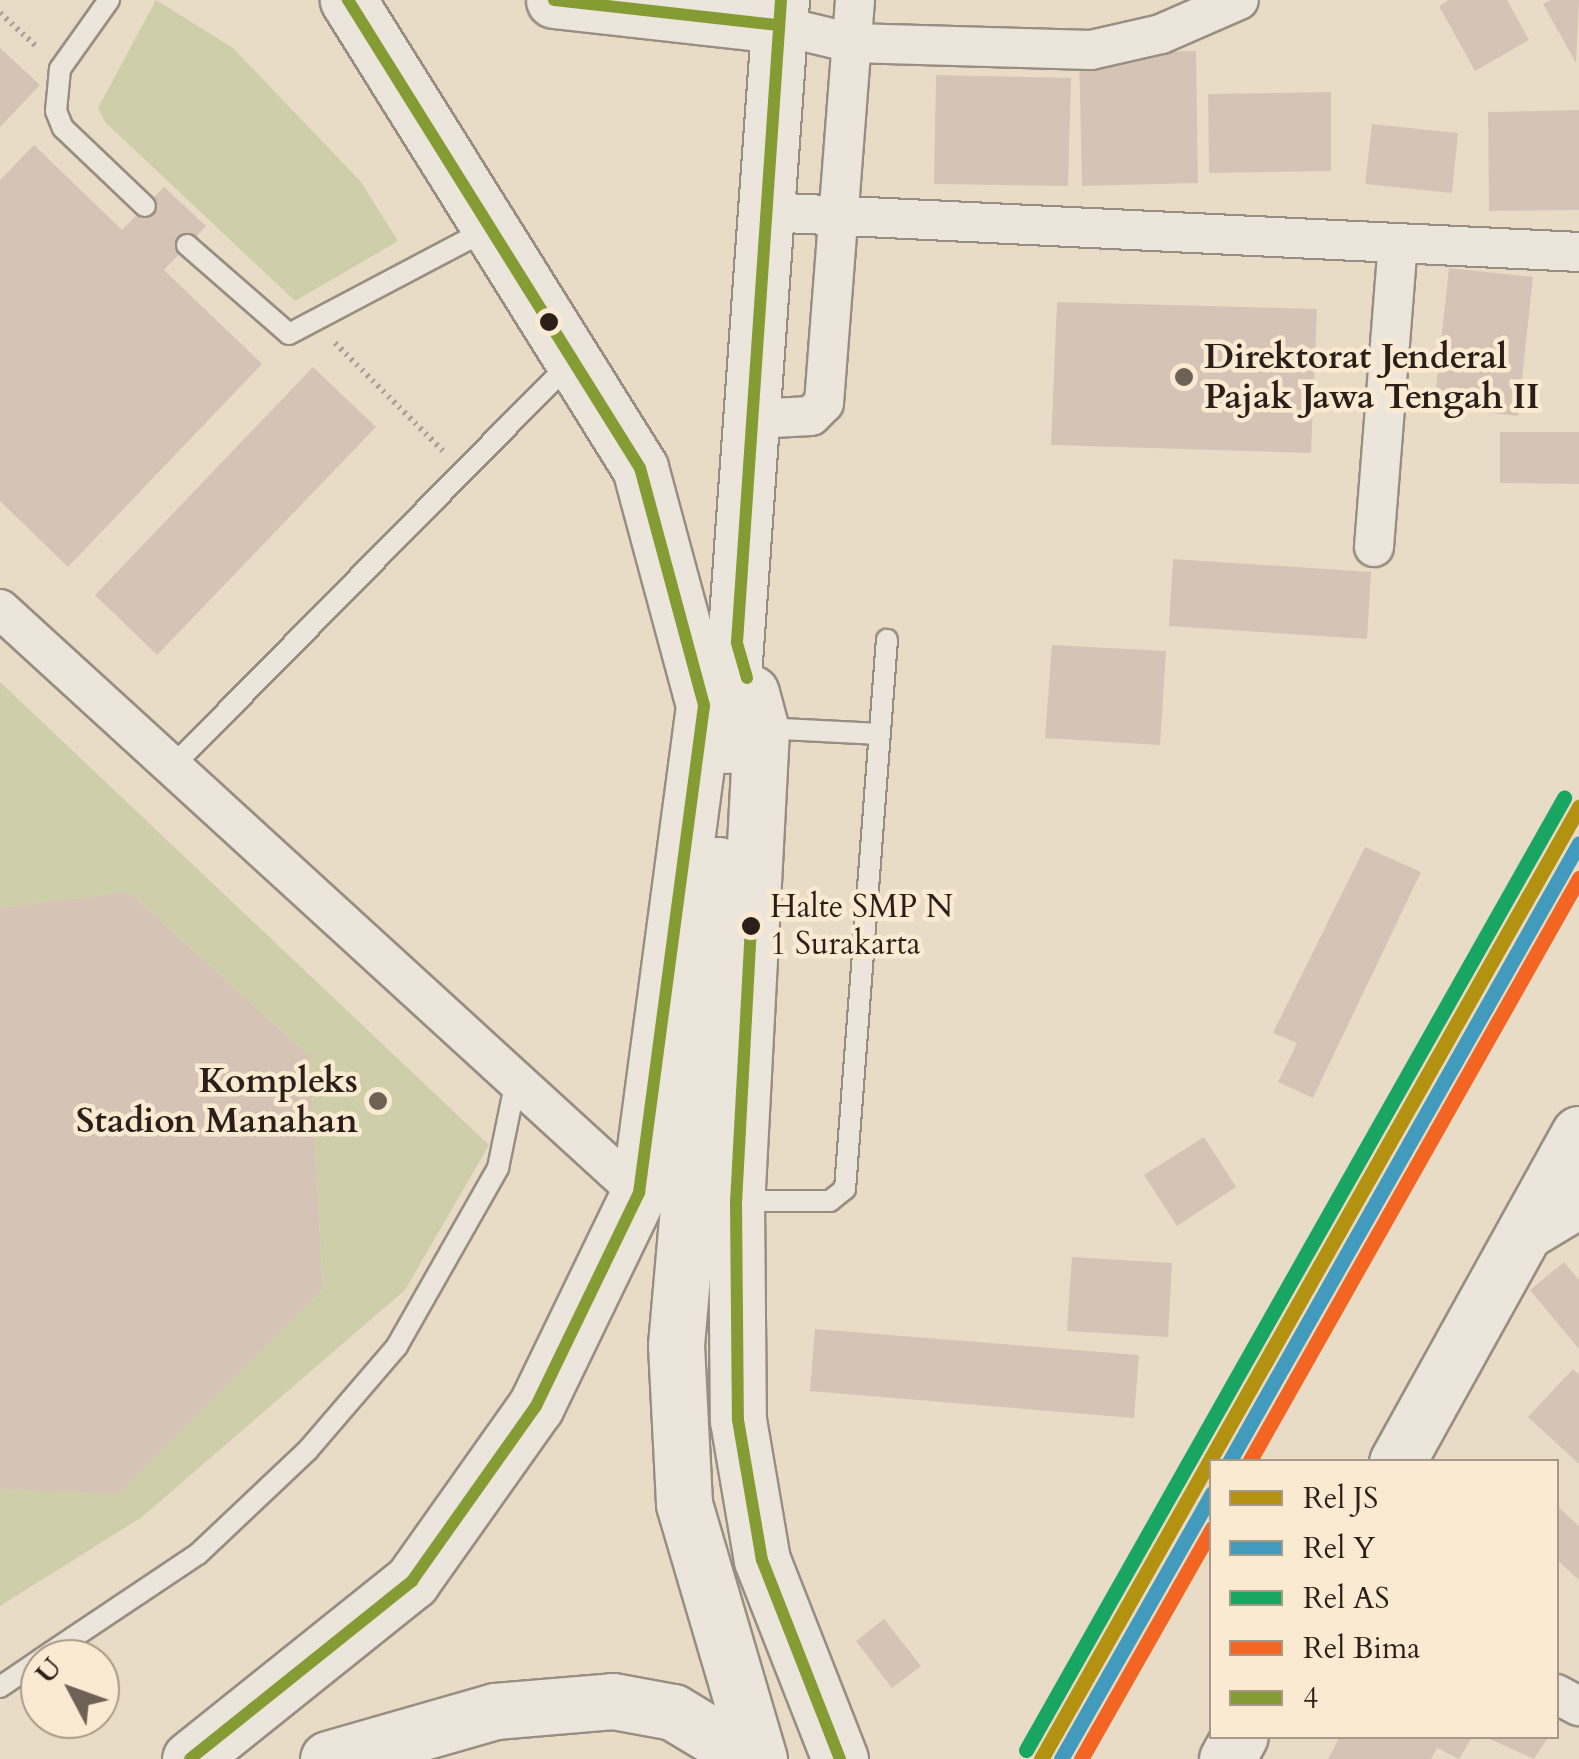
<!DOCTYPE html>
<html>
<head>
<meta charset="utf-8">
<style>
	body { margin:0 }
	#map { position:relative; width:1579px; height:1759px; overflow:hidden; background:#e9dcc7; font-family:Cardo,serif }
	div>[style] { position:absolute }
	.green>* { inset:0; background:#ceceaa }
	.building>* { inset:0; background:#d5c4b5 }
	.path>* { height:6px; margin-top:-3px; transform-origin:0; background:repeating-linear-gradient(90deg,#a8a29a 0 2.5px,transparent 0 7.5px) }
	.roads { filter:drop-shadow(2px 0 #988e82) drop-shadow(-2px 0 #988e82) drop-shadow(0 2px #988e82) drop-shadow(0 -2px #988e82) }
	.lane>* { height:20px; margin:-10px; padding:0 10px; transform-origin:10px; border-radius:10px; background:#ece5db }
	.street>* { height:38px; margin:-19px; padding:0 19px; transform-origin:19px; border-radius:19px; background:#ece5db }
	.secondary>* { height:55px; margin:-27.5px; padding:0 27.5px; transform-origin:27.5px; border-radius:27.5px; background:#ece5db }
	.bus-1>* { height:12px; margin:-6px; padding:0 6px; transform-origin:6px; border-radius:6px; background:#859b34 }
	.rail-1>* { height:15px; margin:-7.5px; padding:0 7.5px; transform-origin:7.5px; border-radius:7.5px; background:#b39111 }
	.rail-2>* { height:15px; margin:-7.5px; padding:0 7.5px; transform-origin:7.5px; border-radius:7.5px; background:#429bbc }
	.rail-3>* { height:15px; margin:-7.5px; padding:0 7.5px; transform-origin:7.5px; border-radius:7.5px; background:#19a562 }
	.rail-4>* { height:15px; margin:-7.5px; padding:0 7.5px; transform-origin:7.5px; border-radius:7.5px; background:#f26522 }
	.dots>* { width:28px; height:28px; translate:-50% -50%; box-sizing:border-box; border:5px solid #faead2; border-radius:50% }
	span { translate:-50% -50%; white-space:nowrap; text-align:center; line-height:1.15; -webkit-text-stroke:9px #faead2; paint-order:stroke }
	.bus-label { font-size:32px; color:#2b1f19 }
	.left { translate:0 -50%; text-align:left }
	.poi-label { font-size:35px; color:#2b1f19; font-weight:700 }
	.right { translate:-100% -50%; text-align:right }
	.legend { position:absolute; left:1209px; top:1459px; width:350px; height:280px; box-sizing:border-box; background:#faead2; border:2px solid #a79988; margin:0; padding:12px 18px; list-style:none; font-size:30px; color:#2b1f19 }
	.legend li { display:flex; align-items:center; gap:20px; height:50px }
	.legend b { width:50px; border:2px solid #a79988 }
	.north { position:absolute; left:20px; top:1639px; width:100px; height:100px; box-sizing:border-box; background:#faead2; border:2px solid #a79988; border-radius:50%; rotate:311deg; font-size:28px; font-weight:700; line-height:40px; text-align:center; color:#2b1f19 }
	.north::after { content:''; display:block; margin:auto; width:35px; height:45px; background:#6e6156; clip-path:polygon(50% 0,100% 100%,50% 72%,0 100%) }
</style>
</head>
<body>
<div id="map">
	<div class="green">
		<div style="clip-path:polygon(156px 0,233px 48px,361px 182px,398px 241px,295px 301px,105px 122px,98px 108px)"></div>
		<div style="clip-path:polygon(0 682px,489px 1145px,405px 1290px,142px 1517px,0 1606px,0 1489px,118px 1493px,323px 1289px,310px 1057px,129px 892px,0 908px)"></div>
	</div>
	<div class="building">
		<div style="clip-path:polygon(1449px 0,1507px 0,1529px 40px,1475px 71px,1439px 6px)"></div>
		<div style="clip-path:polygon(1551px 0,1579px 0,1576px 63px,1543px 4px)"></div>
		<div style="clip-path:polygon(0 48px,40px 85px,0 127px)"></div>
		<div style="clip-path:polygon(1196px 51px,1198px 183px,1082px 186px,1079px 54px)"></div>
		<div style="clip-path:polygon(936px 75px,1071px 78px,1068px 186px,934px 184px)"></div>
		<div style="clip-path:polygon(1331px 92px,1331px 171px,1209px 173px,1208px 94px)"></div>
		<div style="clip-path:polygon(1579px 110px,1579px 210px,1489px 211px,1488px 112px)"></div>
		<div style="clip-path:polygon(1372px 124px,1458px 133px,1452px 193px,1365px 184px)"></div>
		<div style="clip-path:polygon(34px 145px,122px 230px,164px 187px,206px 226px,164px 270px,262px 364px,68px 567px,0 501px,0 180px)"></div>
		<div style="clip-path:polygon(1449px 268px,1533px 277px,1518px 416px,1434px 407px)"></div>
		<div style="clip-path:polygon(1057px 302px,1317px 309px,1311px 453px,1051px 445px)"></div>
		<div style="clip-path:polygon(313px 367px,376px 427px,157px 655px,95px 595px)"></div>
		<div style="clip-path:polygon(1500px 432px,1579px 432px,1579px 484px,1500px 483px)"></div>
		<div style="clip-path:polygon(1173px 559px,1371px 572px,1367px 639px,1169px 626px)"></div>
		<div style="clip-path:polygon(1052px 645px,1166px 651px,1160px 745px,1045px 738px)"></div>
		<div style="clip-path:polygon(1365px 847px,1421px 872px,1313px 1098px,1278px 1082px,1297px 1043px,1273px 1033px)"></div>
		<div style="clip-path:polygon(129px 892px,310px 1057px,323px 1289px,118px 1494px,0 1489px,0 908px)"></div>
		<div style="clip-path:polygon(1204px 1137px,1236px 1187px,1177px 1226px,1144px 1175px)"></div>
		<div style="clip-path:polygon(1072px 1257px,1172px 1263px,1168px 1337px,1067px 1331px)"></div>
		<div style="clip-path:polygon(1564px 1262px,1579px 1280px,1579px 1349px,1530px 1290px)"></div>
		<div style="clip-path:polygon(815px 1329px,1139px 1355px,1134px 1418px,810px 1391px)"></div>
		<div style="clip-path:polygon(1573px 1369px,1579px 1375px,1579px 1464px,1528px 1417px)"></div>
		<div style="clip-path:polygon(1556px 1505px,1579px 1526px,1579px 1580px,1556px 1559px)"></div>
		<div style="clip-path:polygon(884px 1619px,921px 1666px,892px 1688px,856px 1641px)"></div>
		<div style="clip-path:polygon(1340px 1736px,1473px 1736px,1459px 1759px,1437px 1748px,1431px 1759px,1328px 1759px)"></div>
		<div style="clip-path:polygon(1483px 1736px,1549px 1736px,1534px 1759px)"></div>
	</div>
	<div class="path">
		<div style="left:0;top:13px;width:49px;rotate:42.5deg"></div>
		<div style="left:335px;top:343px;width:153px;rotate:45deg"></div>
	</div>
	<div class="roads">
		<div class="lane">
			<div style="left:109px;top:0;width:85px;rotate:125.4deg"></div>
			<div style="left:60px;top:69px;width:42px;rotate:95.4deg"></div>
			<div style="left:56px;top:111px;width:18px;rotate:68deg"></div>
			<div style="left:63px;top:128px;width:113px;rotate:43.6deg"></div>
			<div style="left:187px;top:245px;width:135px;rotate:41.1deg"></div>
			<div style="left:289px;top:334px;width:221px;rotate:-27.8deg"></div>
			<div style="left:762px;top:728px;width:118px;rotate:2.9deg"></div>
			<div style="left:171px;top:768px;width:569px;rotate:-45.43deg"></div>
			<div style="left:738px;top:1201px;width:92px"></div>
			<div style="left:830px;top:1201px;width:19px;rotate:-39deg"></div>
			<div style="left:845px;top:1189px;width:551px;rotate:-85.63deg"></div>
			<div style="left:41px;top:1659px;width:189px;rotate:-33.8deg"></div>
			<div style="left:198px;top:1554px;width:151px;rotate:-43.4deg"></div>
			<div style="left:308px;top:1450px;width:137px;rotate:-49.4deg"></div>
			<div style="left:397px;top:1346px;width:205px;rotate:-60.4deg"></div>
			<div style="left:498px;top:1168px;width:85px;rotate:-78.4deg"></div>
			<div style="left:0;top:1687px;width:48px;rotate:-34deg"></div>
		</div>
		<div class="street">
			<div style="left:777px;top:25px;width:77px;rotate:13.5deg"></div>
			<div style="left:852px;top:43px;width:239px;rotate:1.7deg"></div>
			<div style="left:1091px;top:50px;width:72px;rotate:-12.9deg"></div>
			<div style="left:1161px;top:34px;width:85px;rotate:-23.6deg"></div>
			<div style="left:765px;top:212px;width:815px;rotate:2.81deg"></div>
			<div style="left:753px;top:419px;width:58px;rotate:-3deg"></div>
			<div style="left:811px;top:416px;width:18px;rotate:-45deg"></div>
			<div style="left:824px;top:403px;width:404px;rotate:-85.6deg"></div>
			<div style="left:1374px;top:547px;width:304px;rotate:-85.5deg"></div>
			<div style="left:0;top:609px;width:866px;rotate:42.43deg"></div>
			<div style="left:1519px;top:1246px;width:70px;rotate:-31deg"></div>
			<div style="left:1556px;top:1694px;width:26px;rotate:28deg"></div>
		</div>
		<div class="secondary">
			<div style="left:554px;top:0;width:224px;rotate:6.4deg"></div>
			<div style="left:751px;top:693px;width:38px;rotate:75deg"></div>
			<div style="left:761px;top:730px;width:472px;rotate:93deg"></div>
			<div style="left:736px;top:1201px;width:219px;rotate:89.5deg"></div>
			<div style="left:738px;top:1420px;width:142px;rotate:80.3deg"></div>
			<div style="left:762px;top:1560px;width:214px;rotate:68.6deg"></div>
			<div style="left:728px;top:745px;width:747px;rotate:-85.93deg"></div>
			<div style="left:718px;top:865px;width:482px;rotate:95deg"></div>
			<div style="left:676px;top:1345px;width:159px;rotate:87.1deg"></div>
			<div style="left:684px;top:1504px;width:266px;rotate:73.6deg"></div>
			<div style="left:1397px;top:1462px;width:375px;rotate:-61deg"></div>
			<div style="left:190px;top:1759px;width:285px;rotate:-38.7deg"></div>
			<div style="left:412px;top:1581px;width:214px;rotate:-54.7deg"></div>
			<div style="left:536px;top:1406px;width:237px;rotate:-64.2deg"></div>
			<div style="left:639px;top:1193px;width:492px;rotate:-82.4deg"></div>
			<div style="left:704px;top:705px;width:245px;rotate:-105.1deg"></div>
			<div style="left:640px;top:468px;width:552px;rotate:-121.96deg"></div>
			<div style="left:328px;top:1759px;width:174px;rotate:-16deg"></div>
			<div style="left:495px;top:1711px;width:118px;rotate:-4.8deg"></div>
			<div style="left:613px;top:1701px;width:61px;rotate:10.4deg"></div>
			<div style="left:673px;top:1712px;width:91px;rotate:31.1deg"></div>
			<div style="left:1227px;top:1759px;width:26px;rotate:-61deg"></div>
		</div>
	</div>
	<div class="bus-1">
		<div style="left:554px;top:0;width:224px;rotate:6.4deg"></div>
		<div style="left:747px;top:678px;width:37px;rotate:-106deg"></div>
		<div style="left:737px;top:642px;width:644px;rotate:-86.08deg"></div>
		<div style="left:751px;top:926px;width:275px;rotate:93.1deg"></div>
		<div style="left:736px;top:1201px;width:219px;rotate:89.5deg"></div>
		<div style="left:738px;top:1420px;width:142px;rotate:80.3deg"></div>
		<div style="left:762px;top:1560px;width:214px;rotate:68.6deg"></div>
		<div style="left:190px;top:1759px;width:285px;rotate:-38.7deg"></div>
		<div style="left:412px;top:1581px;width:214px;rotate:-54.7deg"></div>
		<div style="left:536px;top:1406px;width:237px;rotate:-64.2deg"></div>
		<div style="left:639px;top:1193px;width:492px;rotate:-82.4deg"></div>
		<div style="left:704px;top:705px;width:245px;rotate:-105.1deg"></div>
		<div style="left:640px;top:468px;width:552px;rotate:-121.96deg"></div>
	</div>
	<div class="rail-1">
		<div style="left:1041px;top:1759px;width:1094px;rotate:-60.53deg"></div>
	</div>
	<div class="rail-2">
		<div style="left:1229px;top:1462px;width:711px;rotate:-60.51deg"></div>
		<div style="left:1061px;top:1759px;width:306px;rotate:-60.4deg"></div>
	</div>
	<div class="rail-3">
		<div style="left:1026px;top:1750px;width:1094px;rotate:-60.53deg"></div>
	</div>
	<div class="rail-4">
		<div style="left:1249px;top:1462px;width:671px;rotate:-60.53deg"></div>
		<div style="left:1081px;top:1759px;width:266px;rotate:-60.4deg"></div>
	</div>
	<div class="dots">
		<div style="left:549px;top:322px;background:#2b1f19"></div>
		<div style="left:1184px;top:377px;background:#6e6156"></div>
		<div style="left:751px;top:926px;background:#2b1f19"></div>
		<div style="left:378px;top:1101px;background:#6e6156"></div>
	</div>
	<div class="bus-label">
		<span class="left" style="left:770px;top:926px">Halte SMP N<br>1 Surakarta</span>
	</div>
	<div class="poi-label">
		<span class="left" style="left:1204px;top:377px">Direktorat Jenderal<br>Pajak Jawa Tengah II</span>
		<span class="right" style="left:358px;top:1101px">Kompleks<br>Stadion Manahan</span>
	</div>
	<ul class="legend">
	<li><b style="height:12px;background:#b39111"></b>Rel JS</li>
	<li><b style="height:12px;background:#429bbc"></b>Rel Y</li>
	<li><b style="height:12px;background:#19a562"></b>Rel AS</li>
	<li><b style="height:12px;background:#f26522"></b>Rel Bima</li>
	<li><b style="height:12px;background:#859b34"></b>4</li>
	</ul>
	<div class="north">U</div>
</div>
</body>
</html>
